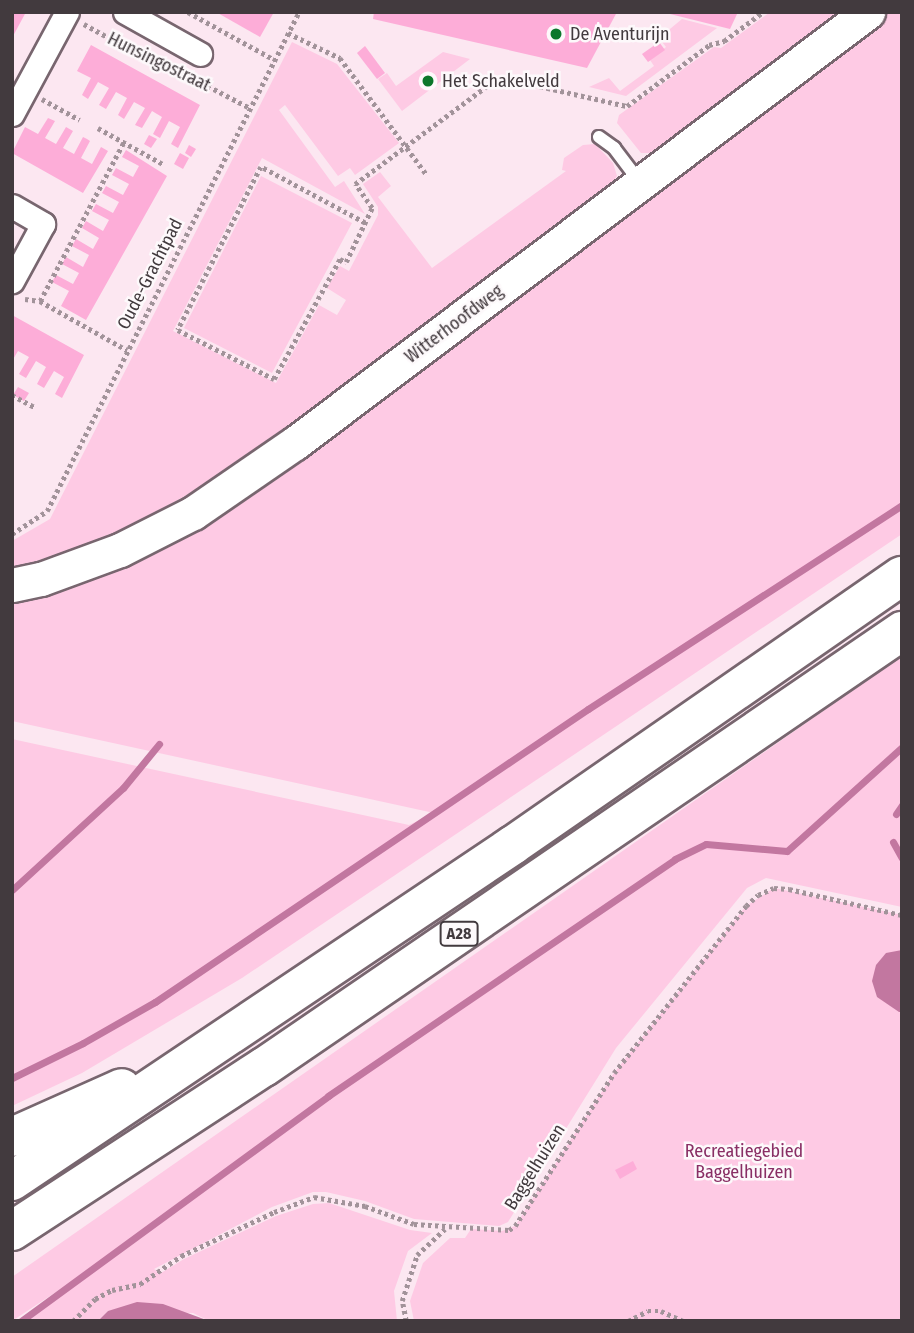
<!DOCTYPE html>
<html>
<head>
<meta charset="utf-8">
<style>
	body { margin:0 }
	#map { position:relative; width:914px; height:1333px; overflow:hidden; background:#fce7f1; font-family:"Fira Sans Condensed",sans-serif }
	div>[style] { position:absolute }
	.green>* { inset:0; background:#fecae4 }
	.water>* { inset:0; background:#c277a0 }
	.stream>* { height:7px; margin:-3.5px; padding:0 3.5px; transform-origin:3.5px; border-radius:3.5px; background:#c277a0 }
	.building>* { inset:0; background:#fdadd8 }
	.path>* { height:4.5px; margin-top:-2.25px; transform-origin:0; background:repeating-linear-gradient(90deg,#a2939a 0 3.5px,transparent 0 7px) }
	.roads { filter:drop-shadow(2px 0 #78666f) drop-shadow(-2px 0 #78666f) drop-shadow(0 2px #78666f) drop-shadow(0 -2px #78666f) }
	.lane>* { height:12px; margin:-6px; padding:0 6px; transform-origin:6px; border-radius:6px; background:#fff }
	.street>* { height:23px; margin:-11.5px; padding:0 11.5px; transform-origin:11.5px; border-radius:11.5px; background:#fff }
	.secondary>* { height:33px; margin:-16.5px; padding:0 16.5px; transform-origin:16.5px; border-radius:16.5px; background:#fff }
	.highway>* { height:38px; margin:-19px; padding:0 19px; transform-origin:19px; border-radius:19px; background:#fff }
	.dots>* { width:19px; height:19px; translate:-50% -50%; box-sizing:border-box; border:4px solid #fdf9fb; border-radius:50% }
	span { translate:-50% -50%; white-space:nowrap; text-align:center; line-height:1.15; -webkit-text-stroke:5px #fdf9fb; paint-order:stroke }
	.shield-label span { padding:2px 5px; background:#fdf9fb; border:2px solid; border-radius:5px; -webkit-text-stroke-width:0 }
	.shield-label { font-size:16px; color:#423a3e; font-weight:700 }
	.poi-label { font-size:18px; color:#423a3e }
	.left { translate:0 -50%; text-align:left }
	.street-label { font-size:18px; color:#423a3e }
	.park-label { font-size:18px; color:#892f65 }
	.frame { position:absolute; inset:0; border:14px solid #423a3e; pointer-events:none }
</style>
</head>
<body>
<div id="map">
	<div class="green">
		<div style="clip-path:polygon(770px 12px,840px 12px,650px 153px,641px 153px,617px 123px,619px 115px,714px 47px,721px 48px)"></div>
		<div style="clip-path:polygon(890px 12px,902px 12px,902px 534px,242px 978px,82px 1073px,12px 1106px,12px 739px,409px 825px,434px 813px,12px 721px,12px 597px,296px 457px)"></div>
		<div style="clip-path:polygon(682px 19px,717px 28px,626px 96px,589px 87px,609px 78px,620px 91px,654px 66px,650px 60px,666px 47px,659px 38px)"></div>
		<div style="clip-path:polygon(292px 42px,337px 64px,399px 143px,355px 175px,350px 168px,338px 176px,285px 105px,279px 110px,335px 187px,344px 181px,365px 214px,262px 158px,173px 331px,276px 383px,319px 305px,337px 315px,346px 300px,327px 288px,340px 266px,349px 271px,378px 215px,378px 207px,363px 184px,380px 172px,391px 186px,378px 197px,432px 268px,566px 171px,562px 170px,564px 158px,583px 145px,595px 144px,613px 163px,617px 176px,612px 184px,222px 475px,150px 516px,94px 542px,12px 569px,12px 541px,50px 519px)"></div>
		<div style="clip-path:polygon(443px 52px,470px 59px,402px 111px,378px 79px,387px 73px,396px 86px)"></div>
		<div style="clip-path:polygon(261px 176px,352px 223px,272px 373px,184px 328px)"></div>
		<div style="clip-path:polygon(902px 656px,902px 907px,766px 878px,747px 888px,616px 1048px,508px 1222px,499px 1226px,414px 1219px,365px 1201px,326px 1192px,313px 1192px,272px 1207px,154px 1269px,161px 1273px,184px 1259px,276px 1216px,313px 1204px,329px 1203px,410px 1230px,432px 1233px,408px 1251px,394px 1291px,397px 1321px,209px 1321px,193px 1313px,108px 1311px,98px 1321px,28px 1321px,100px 1263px,12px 1321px,12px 1277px)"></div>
		<div style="clip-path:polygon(774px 888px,902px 915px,902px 1321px,414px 1321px,410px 1301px,423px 1263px,450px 1238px,465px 1238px,471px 1229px,502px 1231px,515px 1226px,614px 1073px,746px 906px)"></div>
	</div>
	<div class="water">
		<div style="clip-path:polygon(902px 950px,902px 1012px,899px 1012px,877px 997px,872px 981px,876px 965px,886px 953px)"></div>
		<div style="clip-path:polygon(137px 1302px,163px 1304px,209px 1321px,98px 1321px,108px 1311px)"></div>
	</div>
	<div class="stream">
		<div style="left:896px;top:814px;width:11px;rotate:-56deg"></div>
		<div style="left:893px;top:842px;width:18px;rotate:61deg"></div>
		<div style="left:12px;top:890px;width:151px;rotate:-42.6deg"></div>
		<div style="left:123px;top:788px;width:57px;rotate:-50.7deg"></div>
		<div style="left:12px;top:1078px;width:79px;rotate:-26.2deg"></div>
		<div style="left:83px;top:1043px;width:83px;rotate:-29.7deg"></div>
		<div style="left:155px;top:1002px;width:523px;rotate:-34.09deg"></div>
		<div style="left:588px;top:709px;width:374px;rotate:-33deg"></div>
		<div style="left:21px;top:1321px;width:381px;rotate:-36.2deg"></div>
		<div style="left:328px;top:1096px;width:420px;rotate:-34.3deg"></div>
		<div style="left:675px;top:859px;width:34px;rotate:-26deg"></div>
		<div style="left:706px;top:844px;width:81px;rotate:4.9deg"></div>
		<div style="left:787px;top:851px;width:155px;rotate:-42.1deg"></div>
	</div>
	<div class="building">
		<div style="clip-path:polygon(12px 12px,26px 12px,12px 38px)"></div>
		<div style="clip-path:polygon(216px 12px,274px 12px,260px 37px)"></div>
		<div style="clip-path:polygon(374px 12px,617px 12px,587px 68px,373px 19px)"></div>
		<div style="clip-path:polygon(662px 12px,738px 12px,730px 29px)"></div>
		<div style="clip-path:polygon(659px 42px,665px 50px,648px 62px,642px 54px)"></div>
		<div style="clip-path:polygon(91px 45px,200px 105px,178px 148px,171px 144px,180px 127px,169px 121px,160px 138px,153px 134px,162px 117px,152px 111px,142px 128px,135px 125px,145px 108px,134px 102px,124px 119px,118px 115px,127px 98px,116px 92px,106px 109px,99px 105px,109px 88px,98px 82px,88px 99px,82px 95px,91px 78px,77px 71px)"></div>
		<div style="clip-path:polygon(365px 46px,385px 73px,377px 79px,357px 53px)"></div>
		<div style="clip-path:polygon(48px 118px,55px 121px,45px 138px,56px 144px,66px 127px,73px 131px,63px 148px,74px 154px,83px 137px,87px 139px,90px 141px,81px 158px,92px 164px,101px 147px,108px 151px,83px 193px,12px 153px,25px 127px,38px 134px)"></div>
		<div style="clip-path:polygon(149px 135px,157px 139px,151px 148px,144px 144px)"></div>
		<div style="clip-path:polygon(189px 145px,196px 149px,191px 157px,185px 153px)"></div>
		<div style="clip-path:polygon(126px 150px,167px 176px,86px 320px,61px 306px,69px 291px,52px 282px,56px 275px,73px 284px,79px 273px,62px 264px,66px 257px,83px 267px,89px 255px,72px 246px,76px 239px,93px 249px,99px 238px,82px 228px,86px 221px,103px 231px,109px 220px,92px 211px,96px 204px,113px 213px,119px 202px,102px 193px,106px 186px,123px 195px,129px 184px,112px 175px,116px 168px,133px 177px,139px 166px,122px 157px)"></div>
		<div style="clip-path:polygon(180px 153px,189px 158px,183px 169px,174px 164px)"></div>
		<div style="clip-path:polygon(12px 315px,84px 355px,62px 398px,55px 394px,64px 377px,54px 371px,44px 388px,37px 384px,46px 367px,36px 361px,26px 378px,19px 374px,29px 357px,18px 351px,12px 361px)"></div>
		<div style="clip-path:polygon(18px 387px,29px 393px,24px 401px,13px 395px)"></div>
		<div style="clip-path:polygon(633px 1161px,637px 1169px,620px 1179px,615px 1170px)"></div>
	</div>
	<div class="path">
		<div style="left:188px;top:12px;width:99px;rotate:28.9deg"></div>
		<div style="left:84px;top:24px;width:87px;rotate:28.9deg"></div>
		<div style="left:160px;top:66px;width:12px;rotate:5deg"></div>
		<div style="left:288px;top:33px;width:58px;rotate:25.7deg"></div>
		<div style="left:340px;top:58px;width:146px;rotate:53.4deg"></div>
		<div style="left:189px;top:76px;width:69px;rotate:27.7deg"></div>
		<div style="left:42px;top:99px;width:43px;rotate:28.9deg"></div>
		<div style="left:98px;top:128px;width:74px;rotate:29deg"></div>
		<div style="left:365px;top:223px;width:118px;rotate:-151.7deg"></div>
		<div style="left:261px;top:167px;width:183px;rotate:117deg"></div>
		<div style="left:178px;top:330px;width:108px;rotate:27deg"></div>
		<div style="left:274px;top:379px;width:137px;rotate:-61.2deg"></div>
		<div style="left:340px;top:259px;width:7px;rotate:27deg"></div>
		<div style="left:346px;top:262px;width:60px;rotate:-64.3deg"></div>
		<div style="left:372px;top:208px;width:29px;rotate:-125deg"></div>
		<div style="left:355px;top:184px;width:179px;rotate:-36.6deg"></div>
		<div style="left:499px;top:77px;width:131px;rotate:12.8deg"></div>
		<div style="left:627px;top:106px;width:102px;rotate:-36.6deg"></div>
		<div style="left:709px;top:45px;width:16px;rotate:-15deg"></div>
		<div style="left:724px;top:41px;width:49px;rotate:-36.6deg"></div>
		<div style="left:25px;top:299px;width:15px;rotate:8deg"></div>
		<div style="left:40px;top:301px;width:100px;rotate:29.4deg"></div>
		<div style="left:40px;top:301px;width:180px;rotate:-62.2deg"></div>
		<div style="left:12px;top:395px;width:26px;rotate:28deg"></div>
		<div style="left:12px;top:534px;width:42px;rotate:-33.3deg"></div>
		<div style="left:47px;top:511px;width:559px;rotate:-63.21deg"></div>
		<div style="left:73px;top:1321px;width:31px;rotate:-45deg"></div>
		<div style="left:95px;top:1299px;width:19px;rotate:-28deg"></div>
		<div style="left:112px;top:1290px;width:29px;rotate:-12deg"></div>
		<div style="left:140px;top:1284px;width:50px;rotate:-34.3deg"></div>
		<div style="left:181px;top:1256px;width:103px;rotate:-25.3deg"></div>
		<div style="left:274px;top:1212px;width:43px;rotate:-20.6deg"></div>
		<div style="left:314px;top:1197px;width:52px;rotate:10deg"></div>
		<div style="left:365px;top:1206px;width:52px;rotate:20.2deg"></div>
		<div style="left:414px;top:1224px;width:95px;rotate:3.6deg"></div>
		<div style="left:509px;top:1230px;width:7px;rotate:-34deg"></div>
		<div style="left:515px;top:1226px;width:182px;rotate:-57.1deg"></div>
		<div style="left:614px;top:1073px;width:213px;rotate:-51.7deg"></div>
		<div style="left:746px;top:906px;width:16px;rotate:-43deg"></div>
		<div style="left:758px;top:895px;width:17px;rotate:-24deg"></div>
		<div style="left:774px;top:888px;width:15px;rotate:4deg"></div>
		<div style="left:789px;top:889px;width:116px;rotate:13deg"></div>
		<div style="left:406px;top:1321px;width:20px;rotate:-101deg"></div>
		<div style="left:402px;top:1301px;width:48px;rotate:-71.9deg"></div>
		<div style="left:417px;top:1255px;width:38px;rotate:-43deg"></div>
		<div style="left:628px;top:1321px;width:22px;rotate:-27deg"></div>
		<div style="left:648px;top:1311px;width:13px"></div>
		<div style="left:661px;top:1311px;width:24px;rotate:24deg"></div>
	</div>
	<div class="roads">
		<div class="lane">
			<div style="left:599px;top:137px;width:19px;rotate:36deg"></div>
			<div style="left:614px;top:148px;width:41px;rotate:52.9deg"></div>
		</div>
		<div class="street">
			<div style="left:125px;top:12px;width:86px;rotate:29.2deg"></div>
			<div style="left:12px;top:114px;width:116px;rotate:-61.7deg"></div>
			<div style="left:12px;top:206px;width:36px;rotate:30deg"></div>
			<div style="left:43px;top:224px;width:65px;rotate:118.5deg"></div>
		</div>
		<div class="secondary">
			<div style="left:12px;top:585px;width:30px;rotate:-12deg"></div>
			<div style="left:41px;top:579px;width:84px;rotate:-20.2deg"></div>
			<div style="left:120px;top:550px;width:82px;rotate:-26.9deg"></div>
			<div style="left:193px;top:513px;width:124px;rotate:-34.5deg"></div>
			<div style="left:295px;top:443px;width:717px;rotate:-36.95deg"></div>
		</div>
		<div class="highway">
			<div style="left:12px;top:1137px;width:120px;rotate:-24deg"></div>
			<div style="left:12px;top:1181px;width:603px;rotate:-33.85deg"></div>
			<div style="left:513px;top:845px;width:473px;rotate:-34.7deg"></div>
			<div style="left:12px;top:1231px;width:301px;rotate:-33.1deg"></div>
			<div style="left:264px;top:1067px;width:773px;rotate:-34.35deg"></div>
		</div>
	</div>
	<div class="dots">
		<div style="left:556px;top:34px;background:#0b772b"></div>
		<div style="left:428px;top:81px;background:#0b772b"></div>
	</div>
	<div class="shield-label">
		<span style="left:459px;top:934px">A28</span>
	</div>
	<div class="poi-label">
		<span class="left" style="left:570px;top:34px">De Aventurijn</span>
		<span class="left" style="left:442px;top:81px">Het Schakelveld</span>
	</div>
	<div class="street-label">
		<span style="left:159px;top:62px;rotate:26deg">Hunsingostraat</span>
		<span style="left:150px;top:274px;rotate:-63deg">Oude-Grachtpad</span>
		<span style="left:454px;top:324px;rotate:-37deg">Witterhoofdweg</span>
		<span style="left:535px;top:1167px;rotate:-58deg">Baggelhuizen</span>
	</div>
	<div class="park-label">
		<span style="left:744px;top:1162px">Recreatiegebied<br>Baggelhuizen</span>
	</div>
	<div class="frame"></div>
</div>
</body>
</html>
